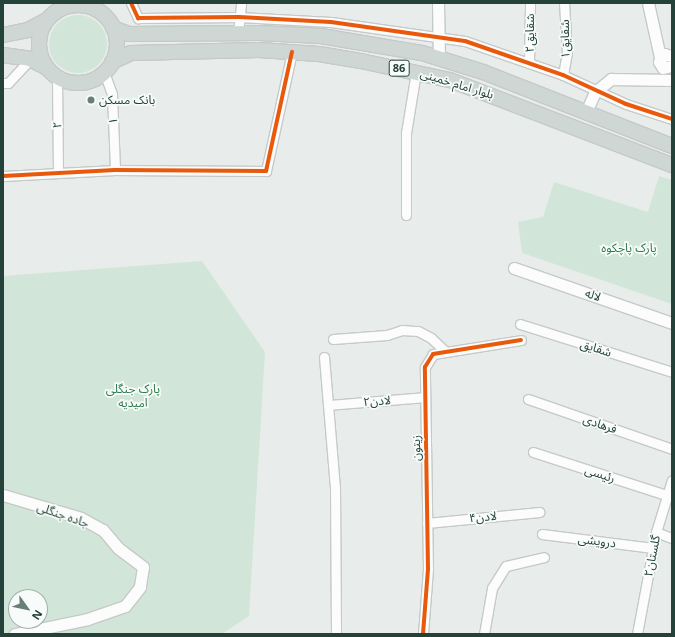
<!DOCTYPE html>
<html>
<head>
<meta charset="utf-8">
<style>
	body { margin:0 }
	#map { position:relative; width:675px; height:637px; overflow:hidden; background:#e8edeb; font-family:"Noto Sans","Noto Sans Arabic",sans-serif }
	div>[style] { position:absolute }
	.green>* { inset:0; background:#d1e6d8 }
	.round { border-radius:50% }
	.roads { filter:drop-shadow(1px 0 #c5cac8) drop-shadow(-1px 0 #c5cac8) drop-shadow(0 1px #c5cac8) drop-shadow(0 -1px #c5cac8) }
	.minor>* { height:9px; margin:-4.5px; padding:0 4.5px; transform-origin:4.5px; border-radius:4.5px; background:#fcfcfc }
	.tertiary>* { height:11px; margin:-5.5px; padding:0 5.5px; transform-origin:5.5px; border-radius:5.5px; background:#fcfcfc }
	.primary>* { height:14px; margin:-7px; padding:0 7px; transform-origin:7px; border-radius:7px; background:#cfd7d5 }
	.primary>.ring { margin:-7px; padding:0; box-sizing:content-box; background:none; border:14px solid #cfd7d5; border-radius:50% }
	.cycleway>* { height:4px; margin:-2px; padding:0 2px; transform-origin:2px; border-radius:2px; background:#e8590c }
	.dots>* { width:11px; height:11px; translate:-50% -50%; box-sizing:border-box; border:2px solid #f7fbf9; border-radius:50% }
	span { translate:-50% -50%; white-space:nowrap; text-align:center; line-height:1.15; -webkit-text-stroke:3.5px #f7fbf9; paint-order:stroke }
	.shield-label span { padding:1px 3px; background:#f7fbf9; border:1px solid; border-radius:3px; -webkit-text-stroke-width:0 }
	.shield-label { font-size:11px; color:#24423a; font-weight:700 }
	.street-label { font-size:12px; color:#24423a }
	.poi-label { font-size:12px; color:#24423a }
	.left { translate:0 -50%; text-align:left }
	.park-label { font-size:12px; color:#2d7a4b }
	.frame { position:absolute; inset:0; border:4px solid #24423a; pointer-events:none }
	.north { position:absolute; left:8px; top:589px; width:40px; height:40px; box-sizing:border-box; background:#f7fbf9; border:1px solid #a3b1ad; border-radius:50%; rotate:123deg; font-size:11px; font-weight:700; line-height:16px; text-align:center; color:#24423a }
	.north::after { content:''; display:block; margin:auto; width:14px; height:18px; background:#697e78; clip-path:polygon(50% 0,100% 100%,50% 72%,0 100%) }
</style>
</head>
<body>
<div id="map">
	<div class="green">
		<div class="round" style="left:49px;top:15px;width:58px;height:58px"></div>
		<div style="clip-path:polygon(659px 176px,672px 180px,672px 304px,522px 253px,518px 222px,543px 217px,554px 182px,648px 212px)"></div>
		<div style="clip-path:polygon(evenodd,202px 261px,265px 352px,249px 616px,222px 634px,3px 634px,3px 276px,202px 261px,16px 597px,40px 597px,40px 621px,16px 621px,16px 597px)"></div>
	</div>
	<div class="roads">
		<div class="minor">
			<div style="left:131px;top:3px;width:17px;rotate:65deg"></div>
			<div style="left:138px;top:18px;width:101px;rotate:-0.6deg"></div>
			<div style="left:239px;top:17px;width:92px;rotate:3.1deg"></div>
			<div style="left:331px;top:22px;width:135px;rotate:8.1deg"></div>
			<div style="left:465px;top:41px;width:104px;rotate:19.1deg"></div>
			<div style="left:563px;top:75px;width:69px;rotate:24.7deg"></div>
			<div style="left:626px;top:104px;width:48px;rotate:18.1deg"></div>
			<div style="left:238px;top:33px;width:30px;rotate:-84deg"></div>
			<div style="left:529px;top:63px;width:60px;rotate:-89deg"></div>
			<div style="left:104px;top:72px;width:23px;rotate:70deg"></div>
			<div style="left:112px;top:94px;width:76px;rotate:87.7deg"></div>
			<div style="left:563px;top:75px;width:22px;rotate:-80deg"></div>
			<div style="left:567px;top:53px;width:50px;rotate:-93.4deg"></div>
			<div style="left:57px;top:77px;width:96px;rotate:89.4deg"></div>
			<div style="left:3px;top:83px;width:5px"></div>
			<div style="left:8px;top:83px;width:33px;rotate:-47deg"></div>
			<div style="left:3px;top:176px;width:112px;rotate:-3.1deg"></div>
			<div style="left:115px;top:170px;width:151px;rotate:0.4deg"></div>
			<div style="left:266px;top:171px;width:122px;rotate:-77.7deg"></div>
			<div style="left:406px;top:215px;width:82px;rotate:-90deg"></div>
			<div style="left:406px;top:133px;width:62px;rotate:-80.7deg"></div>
			<div style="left:520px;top:324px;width:159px;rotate:17.5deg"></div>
			<div style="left:333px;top:339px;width:54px;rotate:-4.2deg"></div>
			<div style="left:387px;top:335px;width:16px;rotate:-18deg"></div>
			<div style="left:402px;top:330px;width:16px;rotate:4deg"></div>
			<div style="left:418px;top:331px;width:15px;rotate:28deg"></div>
			<div style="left:431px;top:338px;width:19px;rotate:43deg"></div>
			<div style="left:324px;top:357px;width:130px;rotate:85.2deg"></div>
			<div style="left:335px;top:487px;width:147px;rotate:89.6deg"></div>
			<div style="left:528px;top:399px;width:152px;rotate:19.1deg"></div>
			<div style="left:328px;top:405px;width:97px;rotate:-4.7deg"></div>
			<div style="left:533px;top:452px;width:146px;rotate:17.9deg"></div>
			<div style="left:427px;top:523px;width:113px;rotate:-5.6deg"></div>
			<div style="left:656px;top:532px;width:17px;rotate:21deg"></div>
			<div style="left:542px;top:534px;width:112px;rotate:7.2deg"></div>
			<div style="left:423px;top:634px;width:65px;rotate:-85.6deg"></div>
			<div style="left:428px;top:569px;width:202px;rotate:-90.9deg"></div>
			<div style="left:425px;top:367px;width:15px;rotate:-58deg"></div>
			<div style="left:433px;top:354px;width:89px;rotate:-9deg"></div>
			<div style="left:484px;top:634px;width:47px;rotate:-80.1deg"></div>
			<div style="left:492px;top:588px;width:26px;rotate:-58deg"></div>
			<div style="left:506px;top:566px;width:39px;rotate:-13deg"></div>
			<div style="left:637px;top:634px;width:104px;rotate:-79.4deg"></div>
			<div style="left:656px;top:532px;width:54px;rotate:-72.9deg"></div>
		</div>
		<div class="tertiary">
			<div style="left:438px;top:3px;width:55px;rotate:89deg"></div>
			<div style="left:648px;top:3px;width:55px;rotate:77.5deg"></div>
			<div style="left:672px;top:56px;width:8px;rotate:-166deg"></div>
			<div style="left:664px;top:54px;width:9px;rotate:122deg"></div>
			<div style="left:659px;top:62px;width:7px;rotate:56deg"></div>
			<div style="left:663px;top:68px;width:9px;rotate:-13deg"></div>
			<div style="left:586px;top:112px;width:22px;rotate:-66deg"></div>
			<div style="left:595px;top:92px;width:21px;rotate:-39deg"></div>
			<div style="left:611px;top:79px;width:61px;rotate:0.9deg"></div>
			<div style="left:514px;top:268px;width:167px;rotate:19.2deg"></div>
			<div style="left:3px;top:495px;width:81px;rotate:16.4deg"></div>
			<div style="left:81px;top:518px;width:25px;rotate:29deg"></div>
			<div style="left:103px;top:530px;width:23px;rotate:50deg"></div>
			<div style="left:118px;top:548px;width:31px;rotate:37deg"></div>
			<div style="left:143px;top:567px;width:20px;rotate:99deg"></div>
			<div style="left:140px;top:587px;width:24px;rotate:128deg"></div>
			<div style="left:125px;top:606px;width:39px;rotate:161deg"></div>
			<div style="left:88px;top:619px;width:75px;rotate:168.4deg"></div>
		</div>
		<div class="primary">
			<div class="ring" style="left:39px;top:5px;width:64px;height:64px"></div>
			<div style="left:113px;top:28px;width:17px;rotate:21deg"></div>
			<div style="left:129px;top:34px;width:130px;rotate:-0.4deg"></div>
			<div style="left:259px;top:33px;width:62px;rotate:2.8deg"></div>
			<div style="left:321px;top:36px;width:102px;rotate:9.6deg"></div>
			<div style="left:422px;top:53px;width:64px;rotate:17.3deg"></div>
			<div style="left:483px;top:72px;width:203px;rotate:21.4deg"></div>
			<div style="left:3px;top:35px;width:25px;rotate:-11deg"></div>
			<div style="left:28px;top:30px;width:21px;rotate:-28deg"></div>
			<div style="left:3px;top:55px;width:27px;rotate:8deg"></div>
			<div style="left:30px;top:59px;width:19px;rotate:28deg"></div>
			<div style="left:112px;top:62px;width:21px;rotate:-25deg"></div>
			<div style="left:131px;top:53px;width:128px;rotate:-1.3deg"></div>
			<div style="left:259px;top:50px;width:60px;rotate:3.8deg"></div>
			<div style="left:319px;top:54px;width:43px;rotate:9.5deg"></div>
			<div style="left:361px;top:61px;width:91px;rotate:12.1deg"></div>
			<div style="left:450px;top:80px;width:238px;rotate:21deg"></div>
		</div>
	</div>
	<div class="cycleway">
		<div style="left:131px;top:3px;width:17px;rotate:65deg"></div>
		<div style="left:138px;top:18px;width:101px;rotate:-0.6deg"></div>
		<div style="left:239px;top:17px;width:92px;rotate:3.1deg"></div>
		<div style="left:331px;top:22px;width:135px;rotate:8.1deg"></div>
		<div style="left:465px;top:41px;width:104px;rotate:19.1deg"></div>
		<div style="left:563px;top:75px;width:69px;rotate:24.7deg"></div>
		<div style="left:626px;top:104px;width:48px;rotate:18.1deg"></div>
		<div style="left:3px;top:176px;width:112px;rotate:-3.1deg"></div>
		<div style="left:115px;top:170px;width:151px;rotate:0.4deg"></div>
		<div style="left:266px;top:171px;width:122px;rotate:-77.7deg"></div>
		<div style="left:423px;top:634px;width:65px;rotate:-85.6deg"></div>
		<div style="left:428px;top:569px;width:202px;rotate:-90.9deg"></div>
		<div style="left:425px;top:367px;width:15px;rotate:-58deg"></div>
		<div style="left:433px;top:354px;width:89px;rotate:-9deg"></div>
	</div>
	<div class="dots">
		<div style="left:91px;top:100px;background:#697e78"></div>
	</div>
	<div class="shield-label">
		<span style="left:399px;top:68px">86</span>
	</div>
	<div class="street-label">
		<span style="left:530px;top:33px;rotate:-90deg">شقایق۲</span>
		<span style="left:565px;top:39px;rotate:-91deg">شقایق۱</span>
		<span style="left:457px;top:84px;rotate:17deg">بلوار امام خمینی</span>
		<span style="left:113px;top:121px;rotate:-92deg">۱</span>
		<span style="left:57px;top:125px;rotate:-91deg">۲</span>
		<span style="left:593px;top:295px;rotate:19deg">لاله</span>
		<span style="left:596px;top:348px;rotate:18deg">شقایق</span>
		<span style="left:377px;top:401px;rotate:-4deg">لادن۲</span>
		<span style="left:600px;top:424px;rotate:19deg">فرهادی</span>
		<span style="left:416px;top:448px;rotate:-91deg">زیتون</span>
		<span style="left:600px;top:474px;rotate:18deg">رئیسی</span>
		<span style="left:63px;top:515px;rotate:19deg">جاده جنگلی</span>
		<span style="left:483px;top:517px;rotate:-5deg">لادن۴</span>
		<span style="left:597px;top:541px;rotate:7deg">درویشی</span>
		<span style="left:652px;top:556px;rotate:-79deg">گلستان۲</span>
	</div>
	<div class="poi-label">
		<span class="left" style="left:99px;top:100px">بانک مسکن</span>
	</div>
	<div class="park-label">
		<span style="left:629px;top:248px">پارک پاچکوه</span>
		<span style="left:133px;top:396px">پارک جنگلی<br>امیدیه</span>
	</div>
	<div class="frame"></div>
	<div class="north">N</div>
</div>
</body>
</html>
